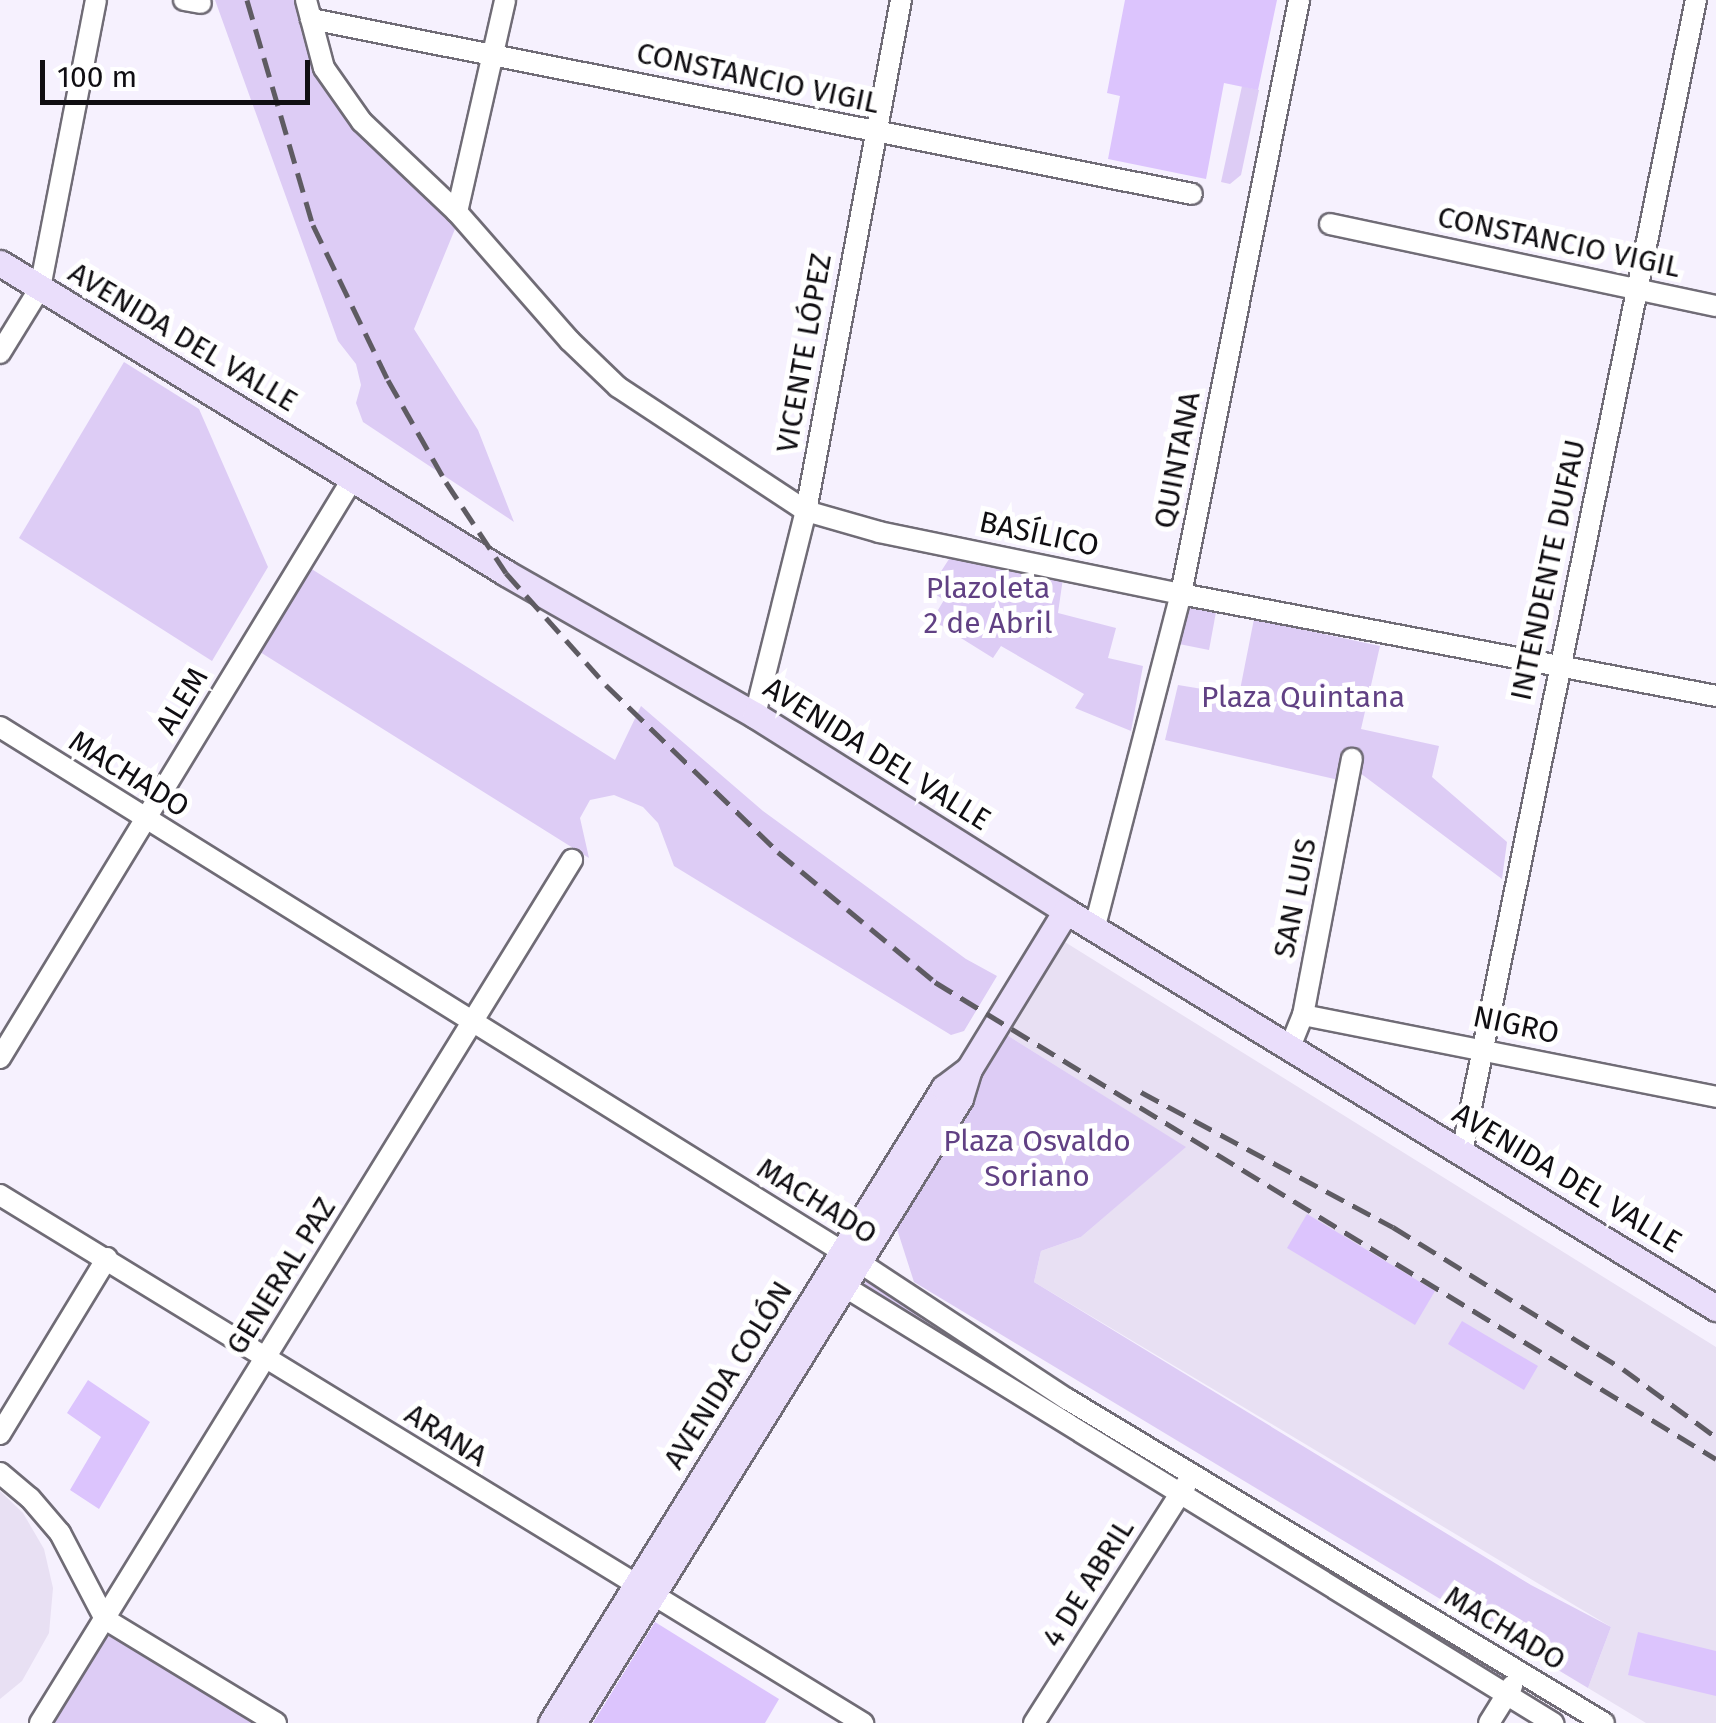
<!DOCTYPE html>
<html>
<head>
<meta charset="utf-8">
<style>
	body { margin:0 }
	#map { position:relative; width:1716px; height:1723px; overflow:hidden; background:#f6f1fe; font-family:"Fira Sans",sans-serif }
	div>[style] { position:absolute }
	.built>* { inset:0; background:#e8e0f3 }
	.green>* { inset:0; background:#ddccf5 }
	.building>* { inset:0; background:#dcc4fd }
	.roads { filter:drop-shadow(2px 0 #706c76) drop-shadow(-2px 0 #706c76) drop-shadow(0 2px #706c76) drop-shadow(0 -2px #706c76) }
	.minor>* { height:20px; margin:-10px; padding:0 10px; transform-origin:10px; border-radius:10px; background:#fff }
	.major>* { height:25px; margin:-12.5px; padding:0 12.5px; transform-origin:12.5px; border-radius:12.5px; background:#eadefb }
	.rail>* { height:5px; margin-top:-2.5px; transform-origin:0; background:repeating-linear-gradient(90deg,#5e5b62 0 20px,transparent 0 30px) }
	span { translate:-50% -50%; white-space:nowrap; text-align:center; line-height:1.15; -webkit-text-stroke:10px #fff; paint-order:stroke }
	.street-label { font-size:30px; color:#100e12 }
	.park-label { font-size:30px; color:#614184 }
	.scale { position:absolute; left:40px; top:60px; width:270px; height:45px; box-sizing:border-box; border:5px solid #100e12; border-top:0; padding-left:12px; font-size:30px; line-height:35px; white-space:nowrap; color:#100e12; -webkit-text-stroke:8px #fff; paint-order:stroke }
</style>
</head>
<body>
<div id="map">
	<div class="built">
		<div style="clip-path:polygon(1060px 939px,1716px 1347px,1716px 1723px,1646px 1723px,1588px 1688px,1611px 1627px,1034px 1282px,1041px 1251px,1081px 1237px,1185px 1147px,1007px 1035px)"></div>
		<div style="clip-path:polygon(0 1491px,23px 1513px,44px 1549px,53px 1588px,49px 1633px,22px 1681px,0 1699px)"></div>
	</div>
	<div class="green">
		<div style="clip-path:polygon(215px 0,298px 0,312px 71px,358px 135px,425px 192px,455px 229px,414px 329px,478px 430px,514px 522px,363px 422px,356px 403px,361px 385px,356px 364px,338px 341px)"></div>
		<div style="clip-path:polygon(1242px 86px,1259px 90px,1241px 175px,1230px 184px,1221px 182px)"></div>
		<div style="clip-path:polygon(124px 362px,199px 409px,268px 567px,212px 661px,19px 538px)"></div>
		<div style="clip-path:polygon(951px 556px,1063px 578px,1058px 613px,1116px 628px,1108px 658px,1143px 666px,1131px 731px,1075px 708px,1084px 694px,1001px 646px,993px 658px,932px 620px,944px 600px,929px 590px)"></div>
		<div style="clip-path:polygon(310px 568px,615px 760px,641px 706px,763px 811px,966px 959px,997px 976px,964px 1031px,951px 1035px,674px 866px,658px 823px,643px 807px,614px 795px,590px 800px,580px 818px,589px 858px,260px 652px)"></div>
		<div style="clip-path:polygon(1186px 606px,1216px 612px,1209px 650px,1179px 644px)"></div>
		<div style="clip-path:polygon(1254px 619px,1380px 646px,1361px 729px,1439px 746px,1432px 777px,1507px 842px,1502px 879px,1356px 770px,1352px 783px,1165px 740px,1178px 685px,1239px 695px)"></div>
		<div style="clip-path:polygon(1007px 1035px,1186px 1147px,1081px 1237px,1041px 1251px,1034px 1282px,1531px 1585px,1611px 1627px,1588px 1688px,914px 1282px,896px 1226px)"></div>
		<div style="clip-path:polygon(867px 1280px,1172px 1473px,1168px 1479px,863px 1286px)"></div>
		<div style="clip-path:polygon(1197px 1485px,1505px 1672px,1502px 1678px,1193px 1491px)"></div>
		<div style="clip-path:polygon(106px 1634px,253px 1723px,52px 1723px)"></div>
	</div>
	<div class="building">
		<div style="clip-path:polygon(1125px 0,1277px 0,1258px 90px,1224px 83px,1206px 179px,1108px 159px,1120px 96px,1107px 93px)"></div>
		<div style="clip-path:polygon(1307px 1214px,1435px 1291px,1415px 1325px,1287px 1248px)"></div>
		<div style="clip-path:polygon(1462px 1321px,1538px 1366px,1524px 1390px,1448px 1344px)"></div>
		<div style="clip-path:polygon(88px 1380px,150px 1422px,99px 1509px,70px 1490px,101px 1437px,67px 1413px)"></div>
		<div style="clip-path:polygon(655px 1622px,779px 1699px,765px 1723px,593px 1723px)"></div>
		<div style="clip-path:polygon(1638px 1632px,1716px 1651px,1716px 1696px,1628px 1675px)"></div>
	</div>
	<div class="roads">
		<div class="minor">
			<div style="left:184px;top:0;width:17px;rotate:10deg"></div>
			<div style="left:306px;top:0;width:70px;rotate:75.2deg"></div>
			<div style="left:324px;top:68px;width:66px;rotate:54.9deg"></div>
			<div style="left:362px;top:122px;width:131px;rotate:43.5deg"></div>
			<div style="left:457px;top:212px;width:171px;rotate:48.8deg"></div>
			<div style="left:570px;top:341px;width:66px;rotate:43.8deg"></div>
			<div style="left:618px;top:387px;width:225px;rotate:33.4deg"></div>
			<div style="left:806px;top:511px;width:76px;rotate:16deg"></div>
			<div style="left:879px;top:532px;width:308px;rotate:11.6deg"></div>
			<div style="left:1181px;top:594px;width:545px;rotate:10.79deg"></div>
			<div style="left:311px;top:19px;width:898px;rotate:11.23deg"></div>
			<div style="left:457px;top:212px;width:217px;rotate:-77.2deg"></div>
			<div style="left:1330px;top:224px;width:395px;rotate:12deg"></div>
			<div style="left:0;top:353px;width:76px;rotate:-58.4deg"></div>
			<div style="left:40px;top:288px;width:293px;rotate:-79deg"></div>
			<div style="left:755px;top:715px;width:210px;rotate:-76deg"></div>
			<div style="left:806px;top:511px;width:520px;rotate:-79.47deg"></div>
			<div style="left:0;top:727px;width:1012px;rotate:31.92deg"></div>
			<div style="left:859px;top:1262px;width:249px;rotate:33.4deg"></div>
			<div style="left:1067px;top:1399px;width:627px;rotate:31.1deg"></div>
			<div style="left:1095px;top:926px;width:343px;rotate:-75.5deg"></div>
			<div style="left:1181px;top:594px;width:606px;rotate:-78.76deg"></div>
			<div style="left:1303px;top:1015px;width:421px;rotate:11.2deg"></div>
			<div style="left:1290px;top:1047px;width:35px;rotate:-68deg"></div>
			<div style="left:1303px;top:1015px;width:261px;rotate:-79.2deg"></div>
			<div style="left:0;top:1058px;width:679px;rotate:-58.67deg"></div>
			<div style="left:1462px;top:1152px;width:1176px;rotate:-78.52deg"></div>
			<div style="left:0;top:1195px;width:1012px;rotate:31.46deg"></div>
			<div style="left:834px;top:1280px;width:845px;rotate:31.64deg"></div>
			<div style="left:0;top:1434px;width:206px;rotate:-58.7deg"></div>
			<div style="left:0;top:1473px;width:39px;rotate:40deg"></div>
			<div style="left:30px;top:1498px;width:46px;rotate:49.4deg"></div>
			<div style="left:60px;top:1533px;width:97px;rotate:62.4deg"></div>
			<div style="left:105px;top:1619px;width:200px;rotate:31.3deg"></div>
			<div style="left:40px;top:1723px;width:1014px;rotate:-58.35deg"></div>
			<div style="left:1034px;top:1723px;width:283px;rotate:-57.5deg"></div>
			<div style="left:1489px;top:1723px;width:44px;rotate:-58.1deg"></div>
		</div>
		<div class="major">
			<div style="left:0;top:263px;width:593px;rotate:31.49deg"></div>
			<div style="left:506px;top:573px;width:287px;rotate:29.7deg"></div>
			<div style="left:755px;top:715px;width:368px;rotate:32.2deg"></div>
			<div style="left:1066px;top:911px;width:762px;rotate:31.42deg"></div>
			<div style="left:551px;top:1723px;width:747px;rotate:-58.25deg"></div>
			<div style="left:944px;top:1088px;width:31px;rotate:-37deg"></div>
			<div style="left:573px;top:1723px;width:735px;rotate:-58.23deg"></div>
			<div style="left:960px;top:1098px;width:30px;rotate:-73deg"></div>
			<div style="left:969px;top:1069px;width:185px;rotate:-58.5deg"></div>
		</div>
	</div>
	<div class="rail">
		<div style="left:247px;top:0;width:234px;rotate:73.7deg"></div>
		<div style="left:313px;top:225px;width:172px;rotate:64.2deg"></div>
		<div style="left:388px;top:380px;width:117px;rotate:60.4deg"></div>
		<div style="left:446px;top:482px;width:109px;rotate:56.6deg"></div>
		<div style="left:506px;top:573px;width:152px;rotate:48.2deg"></div>
		<div style="left:607px;top:686px;width:238px;rotate:44.1deg"></div>
		<div style="left:778px;top:852px;width:204px;rotate:39.6deg"></div>
		<div style="left:935px;top:982px;width:915px;rotate:31.41deg"></div>
		<div style="left:1141px;top:1092px;width:286px;rotate:28.2deg"></div>
		<div style="left:1393px;top:1227px;width:270px;rotate:31.7deg"></div>
		<div style="left:1623px;top:1369px;width:115px;rotate:36.2deg"></div>
	</div>
	<div class="street-label">
		<span style="left:758px;top:78px;rotate:12deg">CONSTANCIO VIGIL</span>
		<span style="left:1559px;top:242px;rotate:12deg">CONSTANCIO VIGIL</span>
		<span style="left:183px;top:337px;rotate:31deg">AVENIDA DEL VALLE</span>
		<span style="left:804px;top:353px;rotate:-80deg">VICENTE LÓPEZ</span>
		<span style="left:1177px;top:460px;rotate:-79deg">QUINTANA</span>
		<span style="left:1039px;top:534px;rotate:12deg">BASÍLICO</span>
		<span style="left:1548px;top:570px;rotate:-78deg">INTENDENTE DUFAU</span>
		<span style="left:182px;top:701px;rotate:-59deg">ALEM</span>
		<span style="left:877px;top:754px;rotate:32deg">AVENIDA DEL VALLE</span>
		<span style="left:129px;top:774px;rotate:32deg">MACHADO</span>
		<span style="left:1295px;top:898px;rotate:-79deg">SAN LUIS</span>
		<span style="left:1516px;top:1025px;rotate:12deg">NIGRO</span>
		<span style="left:1567px;top:1178px;rotate:31deg">AVENIDA DEL VALLE</span>
		<span style="left:817px;top:1201px;rotate:32deg">MACHADO</span>
		<span style="left:281px;top:1276px;rotate:-58deg">GENERAL PAZ</span>
		<span style="left:728px;top:1375px;rotate:-58deg">AVENIDA COLÓN</span>
		<span style="left:446px;top:1435px;rotate:32deg">ARANA</span>
		<span style="left:1088px;top:1583px;rotate:-58deg">4 DE ABRIL</span>
		<span style="left:1505px;top:1628px;rotate:31deg">MACHADO</span>
	</div>
	<div class="park-label">
		<span style="left:988px;top:605px">Plazoleta<br>2 de Abril</span>
		<span style="left:1303px;top:697px">Plaza Quintana</span>
		<span style="left:1037px;top:1158px">Plaza Osvaldo<br>Soriano</span>
	</div>
	<div class="scale">100 m</div>
</div>
</body>
</html>
